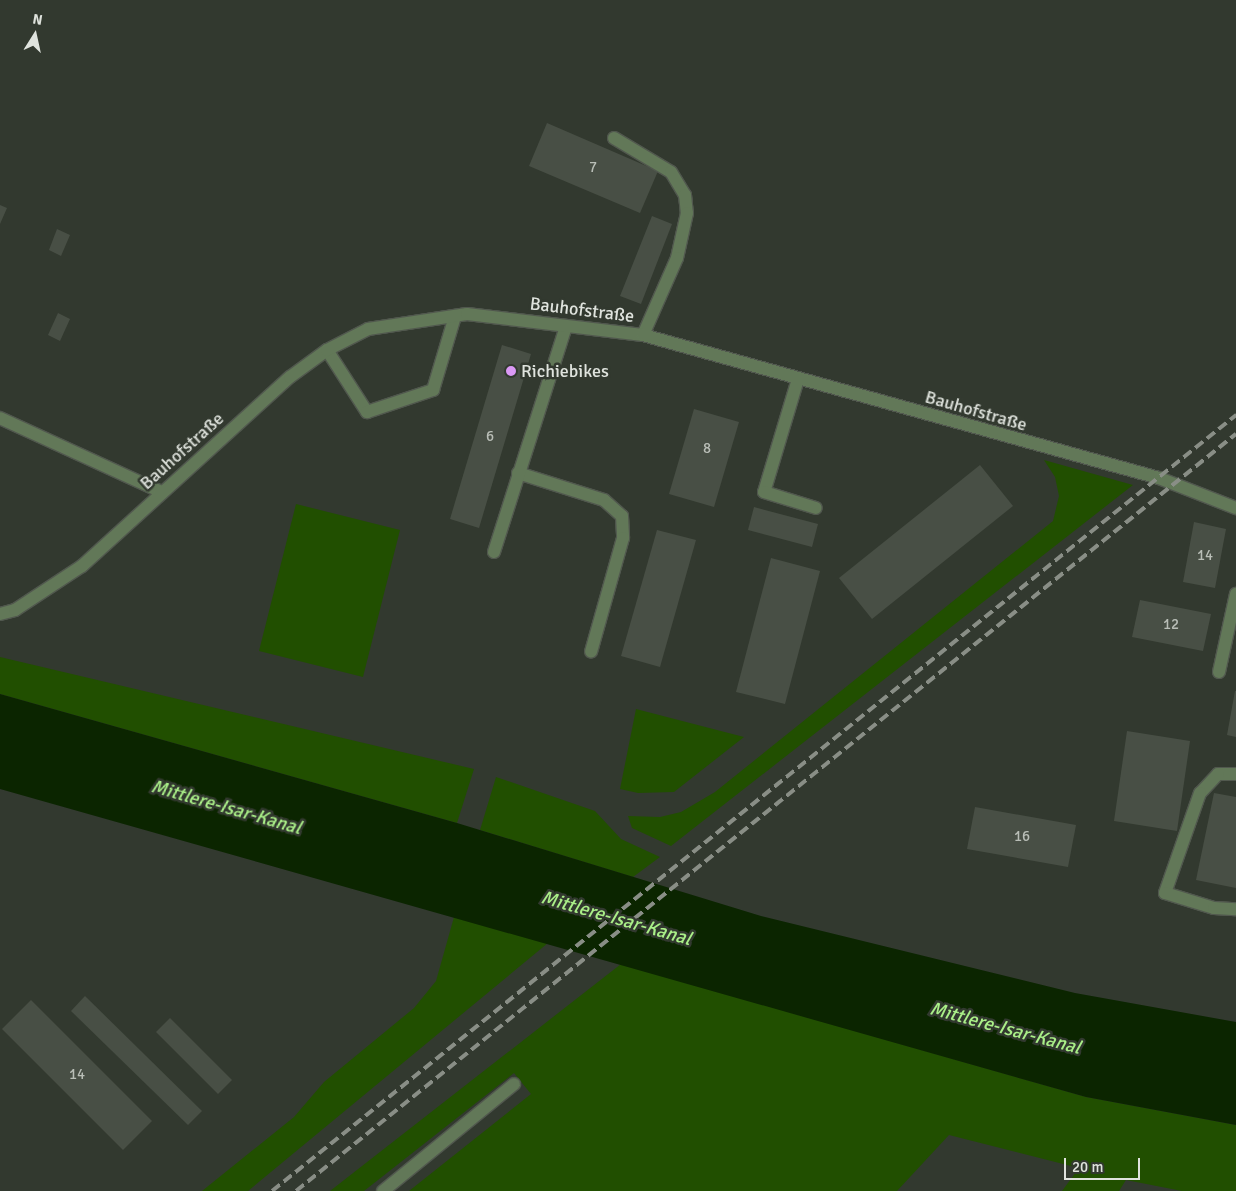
<!DOCTYPE html>
<html>
<head>
<meta charset="utf-8">
<style>
	body { margin:0 }
	#map { position:relative; width:1236px; height:1191px; overflow:hidden; background:#32392f; font-family:Signika,sans-serif }
	div>[style] { position:absolute }
	.green>* { inset:0; background:#214f00 }
	.water>* { inset:0; background:#0b2500 }
	.building>* { inset:0; background:#484f45 }
	.roads { filter:drop-shadow(1px 0 #51584e) drop-shadow(-1px 0 #51584e) drop-shadow(0 1px #51584e) drop-shadow(0 -1px #51584e) }
	.minor>* { height:12px; margin:-6px; padding:0 6px; transform-origin:6px; border-radius:6px; background:#627858 }
	.rail>* { height:4px; margin-top:-2px; transform-origin:0; background:repeating-linear-gradient(90deg,#898e86 0 10px,transparent 0 15px) }
	.dots>* { width:14px; height:14px; translate:-50% -50%; box-sizing:border-box; border:2px solid #32392f; border-radius:50% }
	span { translate:-50% -50%; white-space:nowrap; text-align:center; line-height:1.15; -webkit-text-stroke:5px #32392f; paint-order:stroke }
	.number-label { font-size:15px; color:#b9beb7 }
	.number-label span { -webkit-text-stroke-width:0 }
	.street-label { font-size:18px; color:#dfe3dd }
	.poi-label { font-size:18px; color:#dfe3dd }
	.left { translate:0 -50%; text-align:left }
	.water-label { font-size:19px; color:#aaef88; font-style:italic }
	.north { position:absolute; left:10px; top:10px; width:50px; height:50px; -webkit-text-stroke:4px #32392f; paint-order:stroke; rotate:10deg; font-size:14px; font-weight:700; line-height:20px; text-align:center; color:#dfe3dd }
	.north::after { content:''; display:block; margin:auto; width:18px; height:22px; background:#dfe3dd; clip-path:polygon(50% 0,100% 100%,50% 72%,0 100%) }
	.scale { position:absolute; left:1064px; top:1158px; width:76px; height:22px; box-sizing:border-box; border:2px solid #dfe3dd; border-top:0; padding-left:6px; font-size:15px; line-height:18px; white-space:nowrap; color:#dfe3dd; -webkit-text-stroke:4px #32392f; paint-order:stroke }
</style>
</head>
<body>
<div id="map">
	<div class="green">
		<div style="clip-path:polygon(1044px 460px,1133px 485px,671px 846px,632px 828px,628px 816px,660px 817px,681px 812px,715px 792px,1053px 521px,1059px 496px,1055px 477px)"></div>
		<div style="clip-path:polygon(296px 504px,400px 530px,363px 677px,259px 651px)"></div>
		<div style="clip-path:polygon(0 657px,474px 769px,457px 823px,0 694px)"></div>
		<div style="clip-path:polygon(636px 709px,744px 737px,674px 792px,638px 793px,620px 789px)"></div>
		<div style="clip-path:polygon(496px 777px,595px 811px,621px 839px,660px 857px,633px 877px,480px 830px)"></div>
		<div style="clip-path:polygon(454px 917px,548px 943px,248px 1191px,202px 1191px,294px 1117px,324px 1082px,414px 1008px,436px 981px)"></div>
		<div style="clip-path:polygon(621px 964px,1086px 1097px,1236px 1125px,1236px 1191px,1182px 1191px,1126px 1180px,1119px 1191px,1062px 1191px,1079px 1168px,949px 1135px,897px 1191px,409px 1191px,531px 1094px,514px 1073px,364px 1191px,330px 1191px)"></div>
	</div>
	<div class="water">
		<div style="clip-path:polygon(0 694px,457px 823px,761px 916px,1075px 993px,1236px 1022px,1236px 1125px,1086px 1097px,0 789px)"></div>
	</div>
	<div class="building">
		<div style="clip-path:polygon(547px 123px,658px 171px,640px 213px,529px 166px)"></div>
		<div style="clip-path:polygon(0 205px,7px 208px,0 224px)"></div>
		<div style="clip-path:polygon(652px 216px,672px 224px,641px 304px,620px 296px)"></div>
		<div style="clip-path:polygon(57px 229px,70px 235px,61px 256px,49px 250px)"></div>
		<div style="clip-path:polygon(58px 313px,70px 319px,60px 341px,48px 335px)"></div>
		<div style="clip-path:polygon(502px 345px,531px 354px,479px 528px,450px 519px)"></div>
		<div style="clip-path:polygon(694px 409px,739px 422px,714px 507px,669px 494px)"></div>
		<div style="clip-path:polygon(980px 465px,1013px 506px,872px 619px,839px 578px)"></div>
		<div style="clip-path:polygon(754px 507px,818px 524px,812px 547px,748px 530px)"></div>
		<div style="clip-path:polygon(1194px 522px,1226px 529px,1215px 588px,1183px 582px)"></div>
		<div style="clip-path:polygon(657px 530px,696px 540px,660px 667px,621px 656px)"></div>
		<div style="clip-path:polygon(771px 558px,820px 571px,785px 704px,736px 692px)"></div>
		<div style="clip-path:polygon(1140px 600px,1211px 614px,1203px 651px,1132px 637px)"></div>
		<div style="clip-path:polygon(1235px 691px,1236px 691px,1236px 737px,1227px 735px)"></div>
		<div style="clip-path:polygon(1127px 731px,1190px 741px,1177px 831px,1114px 821px)"></div>
		<div style="clip-path:polygon(1214px 793px,1236px 797px,1236px 888px,1196px 880px)"></div>
		<div style="clip-path:polygon(975px 807px,1076px 825px,1068px 867px,967px 849px)"></div>
		<div style="clip-path:polygon(85px 996px,202px 1111px,188px 1125px,71px 1011px)"></div>
		<div style="clip-path:polygon(31px 1000px,152px 1121px,123px 1150px,2px 1029px)"></div>
		<div style="clip-path:polygon(170px 1018px,232px 1080px,218px 1094px,156px 1032px)"></div>
	</div>
	<div class="roads">
		<div class="minor">
			<div style="left:614px;top:138px;width:66px;rotate:30.8deg"></div>
			<div style="left:671px;top:172px;width:27px;rotate:59deg"></div>
			<div style="left:685px;top:195px;width:18px;rotate:84deg"></div>
			<div style="left:687px;top:213px;width:46px;rotate:102.5deg"></div>
			<div style="left:677px;top:258px;width:84px;rotate:113.8deg"></div>
			<div style="left:327px;top:350px;width:74px;rotate:57.2deg"></div>
			<div style="left:367px;top:412px;width:70px;rotate:-18.4deg"></div>
			<div style="left:433px;top:390px;width:77px;rotate:-73.4deg"></div>
			<div style="left:798px;top:379px;width:118px;rotate:106.7deg"></div>
			<div style="left:764px;top:492px;width:54px;rotate:17.1deg"></div>
			<div style="left:0;top:418px;width:178px;rotate:24.6deg"></div>
			<div style="left:518px;top:473px;width:90px;rotate:17.4deg"></div>
			<div style="left:604px;top:500px;width:24px;rotate:42deg"></div>
			<div style="left:622px;top:516px;width:22px;rotate:87deg"></div>
			<div style="left:623px;top:538px;width:118px;rotate:105.7deg"></div>
			<div style="left:494px;top:552px;width:237px;rotate:-72.3deg"></div>
			<div style="left:0;top:614px;width:16px;rotate:-15deg"></div>
			<div style="left:15px;top:610px;width:80px;rotate:-33.3deg"></div>
			<div style="left:82px;top:566px;width:281px;rotate:-42.3deg"></div>
			<div style="left:290px;top:377px;width:46px;rotate:-36.1deg"></div>
			<div style="left:327px;top:350px;width:46px;rotate:-27.1deg"></div>
			<div style="left:368px;top:329px;width:100px;rotate:-8.6deg"></div>
			<div style="left:467px;top:314px;width:177px;rotate:6.8deg"></div>
			<div style="left:643px;top:335px;width:535px;rotate:15.49deg"></div>
			<div style="left:1159px;top:478px;width:83px;rotate:21.3deg"></div>
			<div style="left:1219px;top:672px;width:80px;rotate:-77.7deg"></div>
			<div style="left:1236px;top:774px;width:18px;rotate:180deg"></div>
			<div style="left:1218px;top:774px;width:26px;rotate:133deg"></div>
			<div style="left:1200px;top:793px;width:106px;rotate:109.3deg"></div>
			<div style="left:1165px;top:893px;width:51px;rotate:17deg"></div>
			<div style="left:1214px;top:908px;width:22px;rotate:3deg"></div>
			<div style="left:383px;top:1191px;width:169px;rotate:-39.2deg"></div>
		</div>
	</div>
	<div class="rail">
		<div style="left:272px;top:1191px;width:1238px;rotate:-38.83deg"></div>
		<div style="left:296px;top:1191px;width:1207px;rotate:-38.85deg"></div>
	</div>
	<div class="dots">
		<div style="left:511px;top:371px;background:#db99f5"></div>
	</div>
	<div class="number-label">
		<span style="left:593px;top:168px">7</span>
		<span style="left:490px;top:437px">6</span>
		<span style="left:707px;top:449px">8</span>
		<span style="left:1205px;top:556px">14</span>
		<span style="left:1171px;top:625px">12</span>
		<span style="left:1022px;top:837px">16</span>
		<span style="left:77px;top:1075px">14</span>
	</div>
	<div class="street-label">
		<span style="left:582px;top:310px;rotate:7deg">Bauhofstraße</span>
		<span style="left:976px;top:411px;rotate:16deg">Bauhofstraße</span>
		<span style="left:182px;top:451px;rotate:-42deg">Bauhofstraße</span>
	</div>
	<div class="poi-label">
		<span class="left" style="left:521px;top:371px">Richiebikes</span>
	</div>
	<div class="water-label">
		<span style="left:226px;top:808px;rotate:16deg">Mittlere-Isar-Kanal</span>
		<span style="left:616px;top:919px;rotate:16deg">Mittlere-Isar-Kanal</span>
		<span style="left:1005px;top:1029px;rotate:15deg">Mittlere-Isar-Kanal</span>
	</div>
	<div class="north">N</div>
	<div class="scale">20 m</div>
</div>
</body>
</html>
